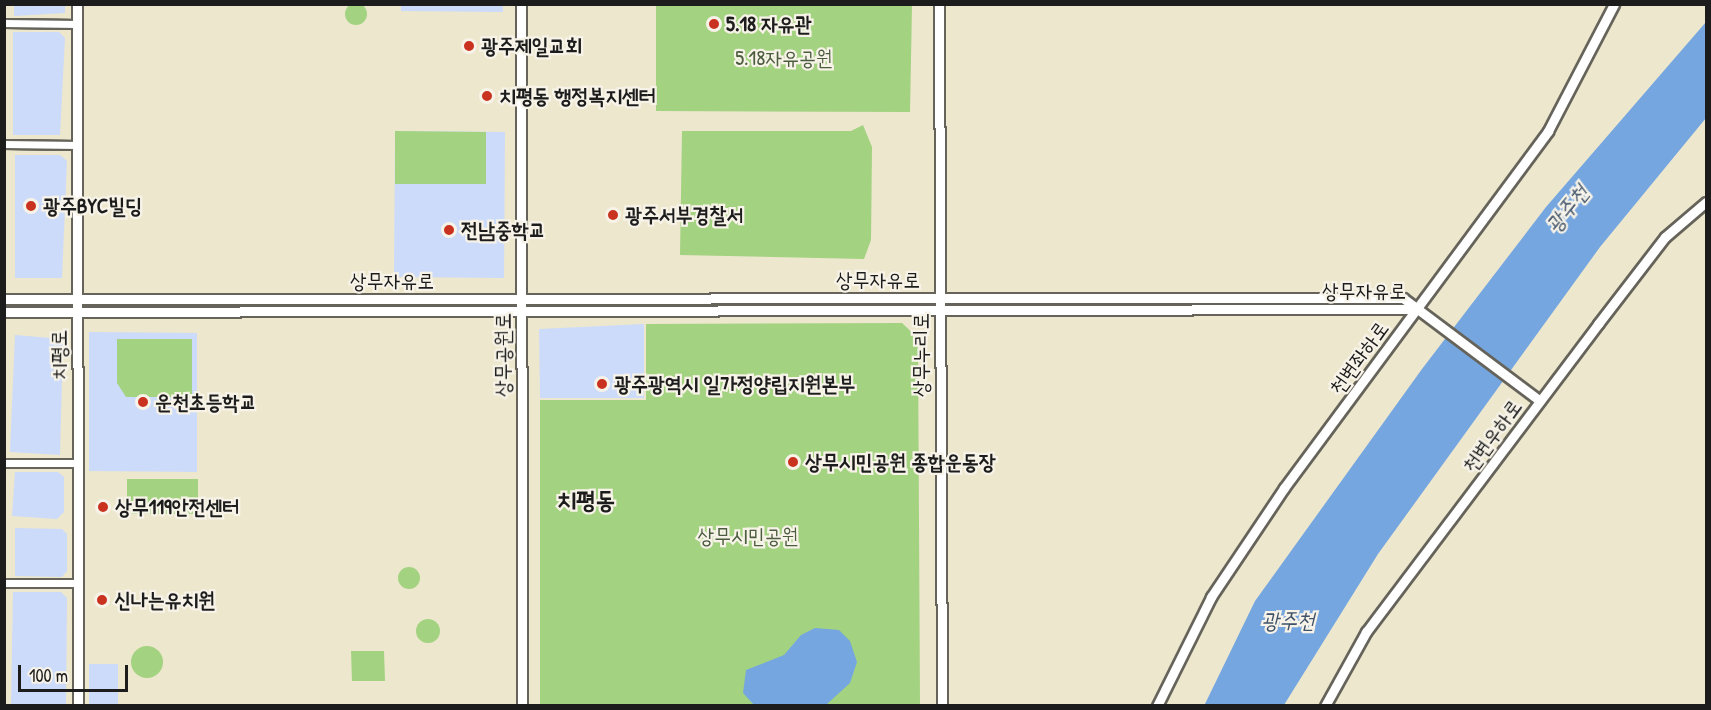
<!DOCTYPE html>
<html>
<head>
<meta charset="utf-8">
<style>
	body { margin:0 }
	#map { position:relative; width:1711px; height:710px; overflow:hidden; background:#ece7cd; font-family:"Patrick Hand","Poor Story",sans-serif }
	div>[style] { position:absolute }
	.built>* { inset:0; background:#cddbfa }
	.green>* { inset:0; background:#a3d280 }
	.round { border-radius:50% }
	.water>* { inset:0; background:#76a6e0 }
	.roads { filter:drop-shadow(2px 0 #65635a) drop-shadow(-2px 0 #65635a) drop-shadow(0 2px #65635a) drop-shadow(0 -2px #65635a) }
	.street>* { height:7px; margin:-3.5px; padding:0 3.5px; transform-origin:3.5px; border-radius:3.5px; background:#fff }
	.secondary>* { height:9px; margin:-4.5px; padding:0 4.5px; transform-origin:4.5px; border-radius:4.5px; background:#fff }
	.dots>* { width:16px; height:16px; translate:-50% -50%; box-sizing:border-box; border:3px solid #f7f3e8; border-radius:50% }
	span { translate:-50% -50%; white-space:nowrap; text-align:center; line-height:1.15; -webkit-text-stroke:4.5px #f7f3e8; paint-order:stroke }
	.poi-label { font-size:21px; color:#1c1c1c; font-weight:700 }
	.left { translate:0 -50%; text-align:left }
	.park-label { font-size:21px; color:#4b5c3f }
	.street-label { font-size:21px; color:#1c1c1c }
	.water-label { font-size:22px; color:#40536a; font-style:italic }
	.quarter-label { font-size:24px; color:#1c1c1c; font-weight:700 }
	.frame { position:absolute; inset:0; border:6px solid #1c1c1c; pointer-events:none }
	.scale { position:absolute; left:18px; top:665px; width:110px; height:27px; box-sizing:border-box; border:3px solid #1c1c1c; border-top:0; padding-left:8px; font-size:18px; line-height:21px; white-space:nowrap; color:#1c1c1c; -webkit-text-stroke:4px #f7f3e8; paint-order:stroke }
</style>
</head>
<body>
<div id="map">
	<div class="built">
		<div style="clip-path:polygon(14px 5px,65px 5px,65px 13px,14px 16px)"></div>
		<div style="clip-path:polygon(401px 5px,503px 5px,503px 12px,401px 11px)"></div>
		<div style="clip-path:polygon(13px 32px,59px 32px,65px 38px,60px 135px,13px 135px)"></div>
		<div style="clip-path:polygon(395px 131px,505px 132px,504px 278px,394px 277px)"></div>
		<div style="clip-path:polygon(15px 155px,60px 155px,67px 161px,62px 278px,15px 278px)"></div>
		<div style="clip-path:polygon(644px 324px,644px 398px,540px 398px,539px 329px)"></div>
		<div style="clip-path:polygon(89px 332px,197px 333px,197px 472px,89px 471px)"></div>
		<div style="clip-path:polygon(15px 335px,63px 339px,60px 455px,10px 452px)"></div>
		<div style="clip-path:polygon(15px 472px,58px 472px,64px 477px,64px 512px,57px 519px,12px 516px)"></div>
		<div style="clip-path:polygon(15px 528px,62px 529px,67px 534px,67px 571px,62px 577px,15px 576px)"></div>
		<div style="clip-path:polygon(13px 592px,61px 592px,67px 598px,66px 705px,11px 705px)"></div>
		<div style="clip-path:polygon(89px 664px,118px 664px,118px 705px,89px 705px)"></div>
	</div>
	<div class="green">
		<div class="round" style="left:345px;top:3px;width:22px;height:22px"></div>
		<div style="clip-path:polygon(656px 5px,912px 5px,910px 112px,656px 111px)"></div>
		<div style="clip-path:polygon(863px 125px,872px 147px,871px 240px,864px 259px,680px 255px,682px 131px,851px 131px)"></div>
		<div style="clip-path:polygon(395px 131px,486px 132px,486px 184px,395px 184px)"></div>
		<div style="clip-path:polygon(902px 323px,918px 338px,920px 705px,540px 706px,540px 400px,646px 400px,646px 324px)"></div>
		<div style="clip-path:polygon(117px 339px,192px 339px,192px 397px,126px 397px,117px 383px)"></div>
		<div style="clip-path:polygon(127px 479px,198px 479px,198px 514px,127px 514px)"></div>
		<div class="round" style="left:398px;top:567px;width:22px;height:22px"></div>
		<div class="round" style="left:416px;top:619px;width:24px;height:24px"></div>
		<div class="round" style="left:131px;top:646px;width:32px;height:32px"></div>
		<div style="clip-path:polygon(351px 651px,384px 651px,385px 681px,352px 681px)"></div>
	</div>
	<div class="water">
		<div style="clip-path:polygon(1706px 22px,1706px 118px,1600px 247px,1378px 554px,1284px 705px,1204px 706px,1255px 601px,1422px 369px,1546px 207px)"></div>
		<div style="clip-path:polygon(815px 628px,839px 630px,850px 641px,857px 662px,850px 683px,826px 705px,754px 705px,743px 693px,746px 670px,784px 655px,801px 635px)"></div>
	</div>
	<div class="roads">
		<div class="street">
			<div style="left:4px;top:23px;width:74px;rotate:0.8deg"></div>
			<div style="left:4px;top:144px;width:74px;rotate:0.8deg"></div>
			<div style="left:4px;top:463px;width:73px"></div>
			<div style="left:4px;top:583px;width:74px"></div>
		</div>
		<div class="secondary">
			<div style="left:77px;top:4px;width:702px;rotate:89.92deg"></div>
			<div style="left:521px;top:4px;width:702px;rotate:89.92deg"></div>
			<div style="left:939px;top:4px;width:702px;rotate:89.76deg"></div>
			<div style="left:4px;top:299px;width:1399px;rotate:-0.04deg"></div>
			<div style="left:1403px;top:298px;width:171px;rotate:36.9deg"></div>
			<div style="left:4px;top:312px;width:1413px;rotate:-0.12deg"></div>
			<div style="left:1157px;top:706px;width:122px;rotate:-63.6deg"></div>
			<div style="left:1211px;top:597px;width:131px;rotate:-56.2deg"></div>
			<div style="left:1284px;top:488px;width:444px;rotate:-53.5deg"></div>
			<div style="left:1548px;top:131px;width:143px;rotate:-62.5deg"></div>
			<div style="left:1325px;top:706px;width:85px;rotate:-61deg"></div>
			<div style="left:1366px;top:632px;width:386px;rotate:-53deg"></div>
			<div style="left:1598px;top:324px;width:110px;rotate:-52.4deg"></div>
			<div style="left:1665px;top:237px;width:54px;rotate:-40.5deg"></div>
		</div>
	</div>
	<div class="dots">
		<div style="left:714px;top:24px;background:#c8321e"></div>
		<div style="left:469px;top:46px;background:#c8321e"></div>
		<div style="left:487px;top:96px;background:#c8321e"></div>
		<div style="left:31px;top:206px;background:#c8321e"></div>
		<div style="left:613px;top:215px;background:#c8321e"></div>
		<div style="left:449px;top:230px;background:#c8321e"></div>
		<div style="left:602px;top:384px;background:#c8321e"></div>
		<div style="left:143px;top:402px;background:#c8321e"></div>
		<div style="left:793px;top:462px;background:#c8321e"></div>
		<div style="left:103px;top:507px;background:#c8321e"></div>
		<div style="left:102px;top:600px;background:#c8321e"></div>
	</div>
	<div class="poi-label">
		<span class="left" style="left:726px;top:24px">5.18 자유관</span>
		<span class="left" style="left:481px;top:46px">광주제일교회</span>
		<span class="left" style="left:499px;top:96px">치평동 행정복지센터</span>
		<span class="left" style="left:43px;top:206px">광주BYC빌딩</span>
		<span class="left" style="left:625px;top:215px">광주서부경찰서</span>
		<span class="left" style="left:461px;top:230px">전남중학교</span>
		<span class="left" style="left:614px;top:384px">광주광역시 일가정양립지원본부</span>
		<span class="left" style="left:155px;top:402px">운천초등학교</span>
		<span class="left" style="left:805px;top:462px">상무시민공원 종합운동장</span>
		<span class="left" style="left:115px;top:507px">상무119안전센터</span>
		<span class="left" style="left:114px;top:600px">신나는유치원</span>
	</div>
	<div class="park-label">
		<span style="left:784px;top:58px">5.18자유공원</span>
		<span style="left:748px;top:536px">상무시민공원</span>
	</div>
	<div class="street-label">
		<span style="left:878px;top:280px">상무자유로</span>
		<span style="left:392px;top:281px">상무자유로</span>
		<span style="left:1364px;top:291px">상무자유로</span>
		<span style="left:59px;top:355px;rotate:-90deg">치평로</span>
		<span style="left:503px;top:355px;rotate:-90deg">상무공원로</span>
		<span style="left:921px;top:355px;rotate:-90deg">상무누리로</span>
		<span style="left:1359px;top:358px;rotate:-54deg">천변좌하로</span>
		<span style="left:1492px;top:436px;rotate:-54deg">천변우하로</span>
	</div>
	<div class="water-label">
		<span style="left:1567px;top:209px;rotate:-51deg">광주천</span>
		<span style="left:1288px;top:621px">광주천</span>
	</div>
	<div class="quarter-label">
		<span style="left:586px;top:500px">치평동</span>
	</div>
	<div class="frame"></div>
	<div class="scale">100 m</div>
</div>
</body>
</html>
